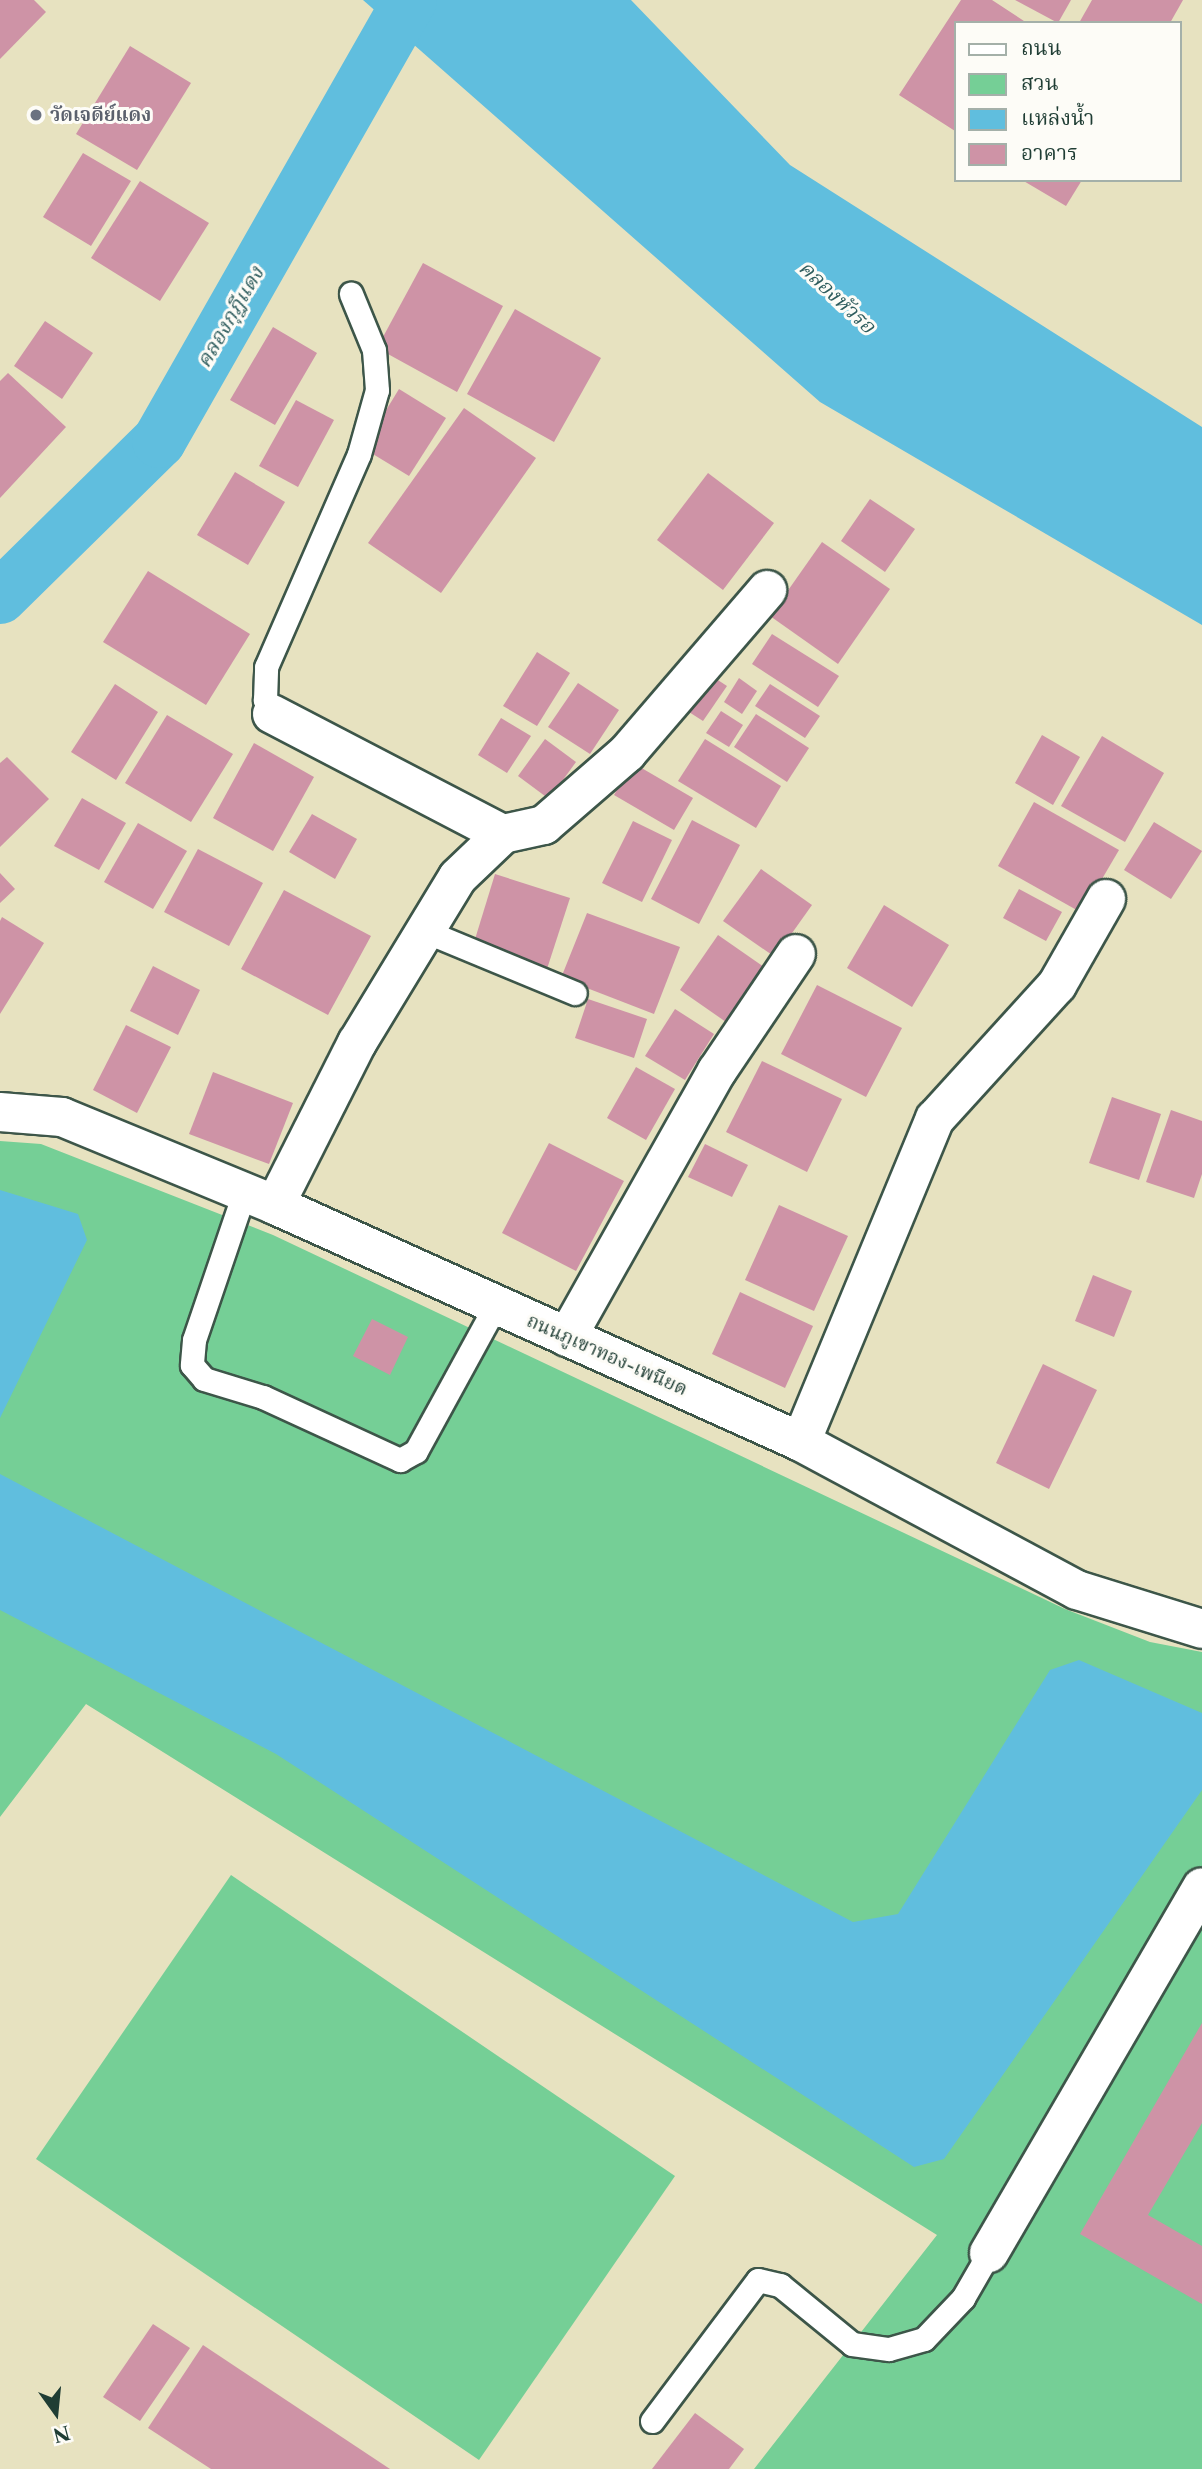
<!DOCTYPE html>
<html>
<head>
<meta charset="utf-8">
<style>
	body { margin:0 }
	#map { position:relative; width:1202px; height:2469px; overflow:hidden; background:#e7e2c0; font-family:"Libre Caslon Text","Noto Serif Thai",serif }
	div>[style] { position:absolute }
	.green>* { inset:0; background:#75cf96 }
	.water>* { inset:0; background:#60bede }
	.canal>* { height:54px; margin:-27px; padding:0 27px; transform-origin:27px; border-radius:27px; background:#60bede }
	.building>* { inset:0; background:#ce93a6 }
	.roads { filter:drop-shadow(2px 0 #3d5649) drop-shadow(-2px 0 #3d5649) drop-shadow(0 2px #3d5649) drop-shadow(0 -2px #3d5649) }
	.lane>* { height:23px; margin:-11.5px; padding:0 11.5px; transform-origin:11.5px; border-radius:11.5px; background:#fff }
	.street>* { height:38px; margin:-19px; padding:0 19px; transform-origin:19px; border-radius:19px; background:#fff }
	.secondary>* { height:38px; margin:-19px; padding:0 19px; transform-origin:19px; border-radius:19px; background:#fff }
	.dots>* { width:19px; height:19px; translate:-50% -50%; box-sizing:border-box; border:4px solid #fdfcf7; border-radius:50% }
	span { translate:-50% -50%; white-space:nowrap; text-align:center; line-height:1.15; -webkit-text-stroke:6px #fdfcf7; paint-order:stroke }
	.worship-label { font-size:19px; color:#5b616d; font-weight:700 }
	.left { translate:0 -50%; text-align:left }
	.street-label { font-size:19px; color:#1f3d34 }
	.water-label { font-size:21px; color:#2f5d5e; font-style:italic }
	.legend { position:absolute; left:954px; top:21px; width:228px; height:161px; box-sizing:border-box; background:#fdfcf7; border:2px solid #a4b0a9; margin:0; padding:9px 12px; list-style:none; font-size:21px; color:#1f3d34 }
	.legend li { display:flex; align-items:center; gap:14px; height:35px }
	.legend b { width:35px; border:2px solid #a4b0a9 }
	.north { position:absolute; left:21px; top:2378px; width:70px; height:70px; -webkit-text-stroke:5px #fdfcf7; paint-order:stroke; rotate:165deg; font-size:19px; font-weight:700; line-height:28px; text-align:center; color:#1f3d34 }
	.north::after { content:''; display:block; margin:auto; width:24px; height:32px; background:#1f3d34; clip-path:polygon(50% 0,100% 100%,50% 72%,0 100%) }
</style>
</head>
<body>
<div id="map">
	<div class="green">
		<div style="clip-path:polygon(0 1141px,41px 1144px,273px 1235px,1065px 1609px,1150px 1642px,1202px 1652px,1202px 2469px,754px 2469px,937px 2235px,86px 1704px,0 1817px)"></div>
		<div style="clip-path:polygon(231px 1875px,675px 2176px,479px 2460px,36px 2159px)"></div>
	</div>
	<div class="water">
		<div style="clip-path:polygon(363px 0,631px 0,790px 165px,1202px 427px,1202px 625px,820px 402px)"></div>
		<div style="clip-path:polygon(0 1190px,78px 1214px,87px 1240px,0 1418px)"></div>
		<div style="clip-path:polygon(0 1474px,853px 1922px,898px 1914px,1050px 1670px,1079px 1660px,1202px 1713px,1202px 1790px,944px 2159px,914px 2167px,276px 1754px,0 1610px)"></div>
	</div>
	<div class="canal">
		<div style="left:0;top:597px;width:223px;rotate:-44.5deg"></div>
		<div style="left:159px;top:441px;width:507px;rotate:-60.35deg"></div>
	</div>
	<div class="building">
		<div style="clip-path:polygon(0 0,34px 0,46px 12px,0 59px)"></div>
		<div style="clip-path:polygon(961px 0,992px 0,1027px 23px,955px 23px,955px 131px,899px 95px)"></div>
		<div style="clip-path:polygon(1015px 0,1071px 0,1058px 23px)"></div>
		<div style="clip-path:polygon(1092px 0,1183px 0,1170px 23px,1079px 23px)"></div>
		<div style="clip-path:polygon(130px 46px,191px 83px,137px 170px,76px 134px)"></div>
		<div style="clip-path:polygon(83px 153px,131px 181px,91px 246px,43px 217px)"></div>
		<div style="clip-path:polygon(1022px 180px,1082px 180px,1066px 206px)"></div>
		<div style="clip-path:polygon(140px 181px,209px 223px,160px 301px,91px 258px)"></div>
		<div style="clip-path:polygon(423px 263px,503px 306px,457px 392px,377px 348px)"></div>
		<div style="clip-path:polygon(515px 309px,601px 358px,554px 442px,467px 394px)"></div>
		<div style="clip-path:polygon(45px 321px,93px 353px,62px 399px,14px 366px)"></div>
		<div style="clip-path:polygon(273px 327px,317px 353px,275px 425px,230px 400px)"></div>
		<div style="clip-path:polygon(8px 373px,66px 427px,0 498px,0 381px)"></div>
		<div style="clip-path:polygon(399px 389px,446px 418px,409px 476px,363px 448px)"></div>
		<div style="clip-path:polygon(296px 400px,334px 420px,298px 487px,259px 466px)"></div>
		<div style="clip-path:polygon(464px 408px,536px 458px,441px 593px,368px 543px)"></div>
		<div style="clip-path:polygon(235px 472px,285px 502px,248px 565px,197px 535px)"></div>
		<div style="clip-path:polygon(708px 473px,774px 523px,723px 590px,657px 540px)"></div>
		<div style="clip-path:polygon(870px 499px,915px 529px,885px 572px,841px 541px)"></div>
		<div style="clip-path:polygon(822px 542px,890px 589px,838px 664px,770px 616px)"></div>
		<div style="clip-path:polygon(148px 571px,250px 634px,206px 705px,103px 642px)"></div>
		<div style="clip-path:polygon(772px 634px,839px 676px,818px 707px,752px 664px)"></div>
		<div style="clip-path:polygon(537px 652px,570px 673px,537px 726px,503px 706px)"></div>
		<div style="clip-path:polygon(701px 669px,727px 686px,703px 721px,678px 705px)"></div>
		<div style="clip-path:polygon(739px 678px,757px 691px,742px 714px,724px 702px)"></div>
		<div style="clip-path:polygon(578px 683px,619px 710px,590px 754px,548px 727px)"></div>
		<div style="clip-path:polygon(115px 684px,158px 712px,116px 780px,71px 752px)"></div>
		<div style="clip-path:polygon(770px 684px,820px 716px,805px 738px,755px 706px)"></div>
		<div style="clip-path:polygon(721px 711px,743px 725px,729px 747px,706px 733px)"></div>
		<div style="clip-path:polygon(756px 714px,809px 748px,787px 782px,734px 747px)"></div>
		<div style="clip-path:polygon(167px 715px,233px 754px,191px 822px,125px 783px)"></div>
		<div style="clip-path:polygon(501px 718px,531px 736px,507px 773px,478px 755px)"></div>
		<div style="clip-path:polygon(1042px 735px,1080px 757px,1053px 805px,1015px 783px)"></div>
		<div style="clip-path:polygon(1102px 736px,1164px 773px,1125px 842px,1061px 806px)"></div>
		<div style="clip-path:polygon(545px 739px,576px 762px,549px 799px,518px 776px)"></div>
		<div style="clip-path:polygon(705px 739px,781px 786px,756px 828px,678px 781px)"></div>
		<div style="clip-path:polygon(254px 743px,314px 777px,273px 851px,213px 818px)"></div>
		<div style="clip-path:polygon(7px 757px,49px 799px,0 847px,0 763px)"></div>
		<div style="clip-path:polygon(633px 763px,693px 798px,674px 830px,614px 795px)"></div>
		<div style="clip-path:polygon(82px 798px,126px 823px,99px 870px,54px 846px)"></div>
		<div style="clip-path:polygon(1034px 802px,1119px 850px,1082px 913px,998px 866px)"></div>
		<div style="clip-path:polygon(312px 814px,357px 839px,335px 879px,289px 852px)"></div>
		<div style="clip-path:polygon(692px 820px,740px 845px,699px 924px,651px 899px)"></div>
		<div style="clip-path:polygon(633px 821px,672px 840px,642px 902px,602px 883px)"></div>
		<div style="clip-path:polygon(1154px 822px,1202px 851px,1171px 899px,1124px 870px)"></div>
		<div style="clip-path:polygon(138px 823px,187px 851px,153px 909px,104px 882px)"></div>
		<div style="clip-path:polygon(198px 849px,263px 883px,229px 946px,164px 912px)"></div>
		<div style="clip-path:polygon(761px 869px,812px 905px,775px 957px,723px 921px)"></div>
		<div style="clip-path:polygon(0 873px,15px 889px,0 903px)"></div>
		<div style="clip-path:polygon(495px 874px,570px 898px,546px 972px,472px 949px)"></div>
		<div style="clip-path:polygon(1019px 889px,1062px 912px,1046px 941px,1003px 918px)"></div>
		<div style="clip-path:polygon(284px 890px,371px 936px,328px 1015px,241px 969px)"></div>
		<div style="clip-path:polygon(884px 905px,949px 945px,912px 1007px,847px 968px)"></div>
		<div style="clip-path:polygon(587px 913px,680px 947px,654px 1014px,561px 978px)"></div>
		<div style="clip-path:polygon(2px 917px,44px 943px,0 1014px,0 921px)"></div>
		<div style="clip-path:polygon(718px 935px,764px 967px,726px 1022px,680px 990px)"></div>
		<div style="clip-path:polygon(153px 966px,200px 990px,178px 1035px,130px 1011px)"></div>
		<div style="clip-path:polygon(817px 985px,902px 1028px,866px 1097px,781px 1054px)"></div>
		<div style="clip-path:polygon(588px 999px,647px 1019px,634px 1058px,575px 1038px)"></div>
		<div style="clip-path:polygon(675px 1009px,714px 1034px,685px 1080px,645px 1056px)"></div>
		<div style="clip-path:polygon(126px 1025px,171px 1047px,137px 1113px,93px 1090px)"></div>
		<div style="clip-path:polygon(762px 1061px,842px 1099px,807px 1172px,726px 1132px)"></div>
		<div style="clip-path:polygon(636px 1067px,675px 1089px,646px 1140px,607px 1118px)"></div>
		<div style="clip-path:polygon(213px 1072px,293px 1103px,269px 1164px,189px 1134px)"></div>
		<div style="clip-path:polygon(1112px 1097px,1161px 1114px,1139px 1180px,1089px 1163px)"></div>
		<div style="clip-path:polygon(1171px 1110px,1202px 1121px,1202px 1174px,1194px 1198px,1146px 1182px)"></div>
		<div style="clip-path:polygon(549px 1143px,624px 1181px,576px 1271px,502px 1233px)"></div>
		<div style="clip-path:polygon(705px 1144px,748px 1165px,732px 1197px,688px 1177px)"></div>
		<div style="clip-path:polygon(779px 1205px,848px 1236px,814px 1311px,745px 1280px)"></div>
		<div style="clip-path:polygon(1093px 1275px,1132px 1291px,1114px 1337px,1075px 1321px)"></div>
		<div style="clip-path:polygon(740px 1292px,813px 1326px,785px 1388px,712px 1354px)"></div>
		<div style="clip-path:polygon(372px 1319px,408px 1337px,390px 1375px,353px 1356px)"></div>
		<div style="clip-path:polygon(1043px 1364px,1097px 1390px,1049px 1489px,996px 1463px)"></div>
		<div style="clip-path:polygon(1202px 2023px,1202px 2123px,1148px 2215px,1202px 2246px,1202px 2304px,1080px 2234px)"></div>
		<div style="clip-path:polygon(153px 2324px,190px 2348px,140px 2421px,103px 2397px)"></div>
		<div style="clip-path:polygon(203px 2345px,390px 2469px,211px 2469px,148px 2428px)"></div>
		<div style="clip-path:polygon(695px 2413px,744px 2449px,729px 2469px,652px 2469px)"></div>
	</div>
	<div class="roads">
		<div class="lane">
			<div style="left:272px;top:714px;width:16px;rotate:-117deg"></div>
			<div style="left:265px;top:700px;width:33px;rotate:-88deg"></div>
			<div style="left:266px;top:667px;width:232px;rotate:-66.4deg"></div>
			<div style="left:359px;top:454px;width:66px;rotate:-74.3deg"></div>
			<div style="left:377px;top:390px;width:40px;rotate:-94.3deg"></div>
			<div style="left:374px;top:350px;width:61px;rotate:-112.3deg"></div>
			<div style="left:425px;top:931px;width:162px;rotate:22.5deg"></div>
			<div style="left:244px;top:1193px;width:155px;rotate:108.8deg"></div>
			<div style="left:194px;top:1340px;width:25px;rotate:95deg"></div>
			<div style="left:192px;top:1365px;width:18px;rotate:49deg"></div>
			<div style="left:204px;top:1379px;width:62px;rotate:17deg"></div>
			<div style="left:263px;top:1397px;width:151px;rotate:24.7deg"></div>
			<div style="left:400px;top:1460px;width:18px;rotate:-29deg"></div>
			<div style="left:416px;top:1451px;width:166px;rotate:-61.3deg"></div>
			<div style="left:652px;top:2421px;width:176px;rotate:-53.1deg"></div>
			<div style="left:758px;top:2280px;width:23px;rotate:13deg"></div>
			<div style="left:780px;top:2285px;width:93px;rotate:39.3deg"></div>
			<div style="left:852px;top:2344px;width:37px;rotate:8deg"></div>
			<div style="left:889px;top:2349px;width:36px;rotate:-16deg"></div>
			<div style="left:924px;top:2339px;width:57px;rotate:-46.4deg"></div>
			<div style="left:963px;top:2298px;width:52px;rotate:-60deg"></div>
		</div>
		<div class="street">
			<div style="left:272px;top:714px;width:260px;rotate:27.5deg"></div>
			<div style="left:503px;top:834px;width:42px;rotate:-12.4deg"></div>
			<div style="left:544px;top:825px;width:110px;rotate:-40.9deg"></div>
			<div style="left:627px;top:753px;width:215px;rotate:-49.3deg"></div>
			<div style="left:275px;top:1205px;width:182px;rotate:-63.2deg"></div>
			<div style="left:357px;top:1043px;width:194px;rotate:-58.7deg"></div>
			<div style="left:458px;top:877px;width:62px;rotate:-43.7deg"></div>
			<div style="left:567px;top:1337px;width:305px;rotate:-60.6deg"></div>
			<div style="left:717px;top:1071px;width:141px;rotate:-56deg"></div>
			<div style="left:801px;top:1442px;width:350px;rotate:-67.5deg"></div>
			<div style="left:935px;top:1119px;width:181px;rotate:-47.7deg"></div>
			<div style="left:1057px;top:985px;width:99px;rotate:-60.3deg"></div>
			<div style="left:989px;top:2253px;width:423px;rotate:-59.8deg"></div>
		</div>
		<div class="secondary">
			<div style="left:0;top:1112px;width:62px;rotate:4.6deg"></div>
			<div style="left:62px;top:1117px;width:230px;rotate:22.4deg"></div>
			<div style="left:275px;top:1205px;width:577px;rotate:24.25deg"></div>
			<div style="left:801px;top:1442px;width:313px;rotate:28.2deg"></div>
			<div style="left:1077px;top:1590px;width:131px;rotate:17.3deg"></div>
		</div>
	</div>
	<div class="dots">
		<div style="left:36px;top:115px;background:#6b7280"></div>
	</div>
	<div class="worship-label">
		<span class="left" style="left:50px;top:115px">วัดเจดีย์แดง</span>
	</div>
	<div class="street-label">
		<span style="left:607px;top:1355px;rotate:24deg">ถนนภูเขาทอง-เพนียด</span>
	</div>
	<div class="water-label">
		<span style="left:837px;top:297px;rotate:43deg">คลองหัวรอ</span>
		<span style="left:230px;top:317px;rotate:-60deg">คลองกุฎีแดง</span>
	</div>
	<ul class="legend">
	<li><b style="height:9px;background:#fff"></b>ถนน</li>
	<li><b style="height:19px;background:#75cf96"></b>สวน</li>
	<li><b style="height:19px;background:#60bede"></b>แหล่งน้ำ</li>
	<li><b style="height:19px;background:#ce93a6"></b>อาคาร</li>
	</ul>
	<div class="north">N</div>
</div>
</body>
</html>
